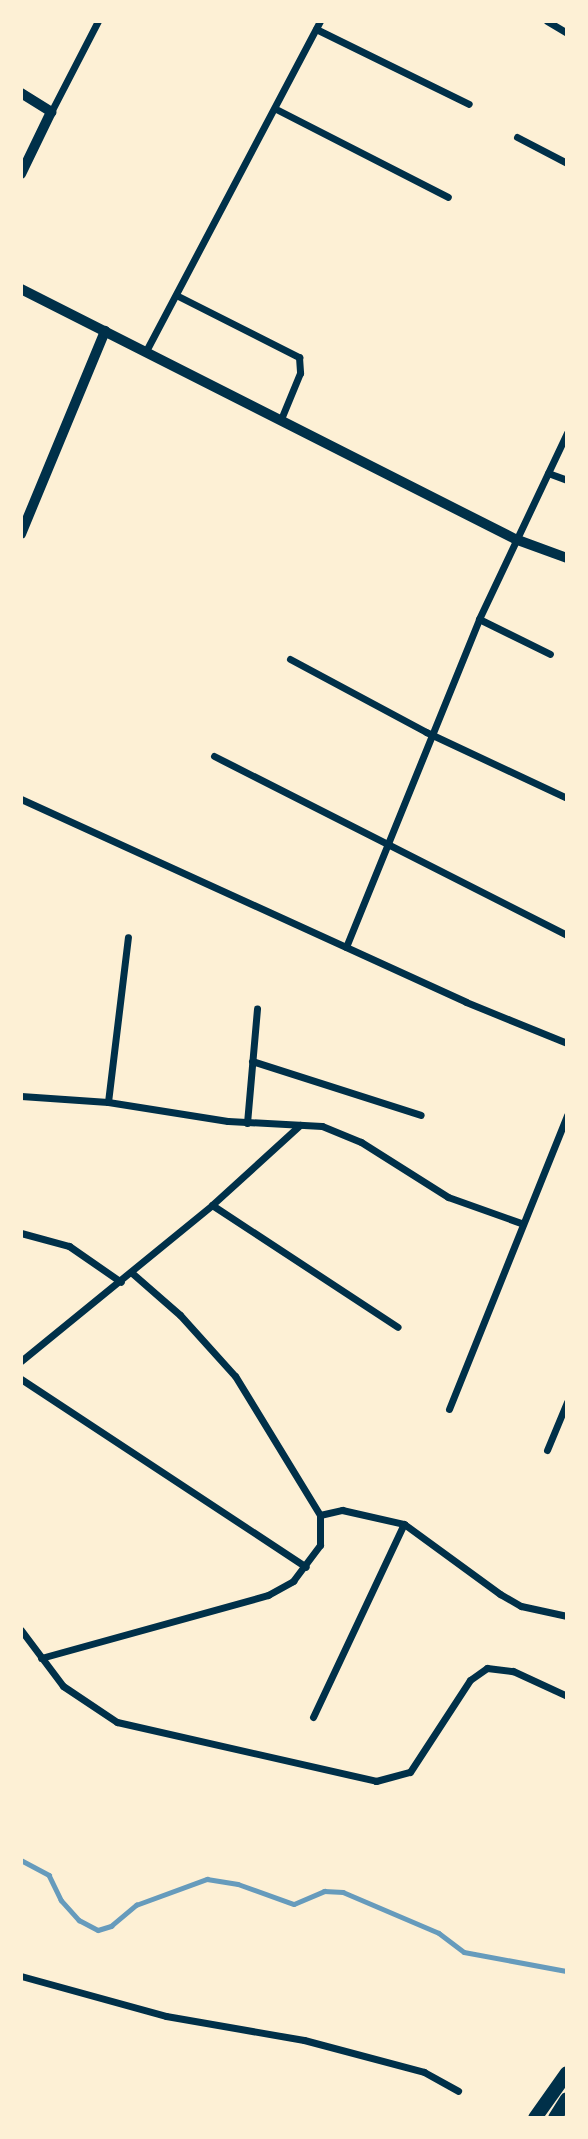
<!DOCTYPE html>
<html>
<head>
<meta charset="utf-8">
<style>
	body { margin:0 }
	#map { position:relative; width:588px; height:2139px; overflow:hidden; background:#fdf0d5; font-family:Overpass,sans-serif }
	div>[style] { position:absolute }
	.stream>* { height:4.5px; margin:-2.25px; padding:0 2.25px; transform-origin:2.25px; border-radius:2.25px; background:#669bbc }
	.minor>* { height:7px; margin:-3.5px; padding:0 3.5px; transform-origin:3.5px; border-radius:3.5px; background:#003049 }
	.tertiary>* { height:10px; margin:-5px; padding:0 5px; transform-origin:5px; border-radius:5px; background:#003049 }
	.secondary>* { height:10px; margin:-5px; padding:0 5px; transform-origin:5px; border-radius:5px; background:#003049 }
	.motorway>* { height:14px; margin:-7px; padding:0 7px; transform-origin:7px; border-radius:7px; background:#003049 }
	span { translate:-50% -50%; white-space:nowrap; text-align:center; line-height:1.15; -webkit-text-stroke:6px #fdf0d5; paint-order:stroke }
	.frame { position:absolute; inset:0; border:23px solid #fdf0d5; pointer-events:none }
</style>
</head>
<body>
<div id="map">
	<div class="stream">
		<div style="left:21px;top:1860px;width:32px;rotate:28deg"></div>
		<div style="left:49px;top:1875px;width:28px;rotate:64deg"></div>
		<div style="left:61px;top:1900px;width:27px;rotate:48deg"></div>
		<div style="left:79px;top:1920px;width:21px;rotate:28deg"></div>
		<div style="left:98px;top:1930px;width:14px;rotate:-17deg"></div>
		<div style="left:111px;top:1926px;width:33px;rotate:-40deg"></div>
		<div style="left:136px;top:1905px;width:76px;rotate:-20.1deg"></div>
		<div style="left:207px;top:1879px;width:31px;rotate:9deg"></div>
		<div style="left:238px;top:1884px;width:59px;rotate:19.7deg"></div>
		<div style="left:294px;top:1904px;width:33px;rotate:-23deg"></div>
		<div style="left:324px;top:1891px;width:19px;rotate:3deg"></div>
		<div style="left:343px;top:1892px;width:104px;rotate:23.1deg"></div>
		<div style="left:439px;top:1933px;width:31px;rotate:37deg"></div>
		<div style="left:464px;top:1952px;width:105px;rotate:10.5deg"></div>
	</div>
	<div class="minor">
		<div style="left:547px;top:21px;width:23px;rotate:31deg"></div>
		<div style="left:316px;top:29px;width:170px;rotate:26.1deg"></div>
		<div style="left:276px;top:109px;width:193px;rotate:27.1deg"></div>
		<div style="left:51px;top:112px;width:102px;rotate:-62.7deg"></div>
		<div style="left:517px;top:137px;width:56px;rotate:27.5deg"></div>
		<div style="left:178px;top:296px;width:136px;rotate:26.8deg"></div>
		<div style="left:299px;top:357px;width:16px;rotate:86deg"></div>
		<div style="left:300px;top:373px;width:50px;rotate:112.4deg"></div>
		<div style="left:146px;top:351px;width:373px;rotate:-62.2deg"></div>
		<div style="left:548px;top:473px;width:20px;rotate:20deg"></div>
		<div style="left:479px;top:619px;width:79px;rotate:26.2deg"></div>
		<div style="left:290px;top:659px;width:154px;rotate:28.2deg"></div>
		<div style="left:426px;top:732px;width:156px;rotate:25.1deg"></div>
		<div style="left:214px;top:756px;width:396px;rotate:26.9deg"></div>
		<div style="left:21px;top:799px;width:489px;rotate:24.5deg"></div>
		<div style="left:466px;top:1002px;width:109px;rotate:22.1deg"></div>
		<div style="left:346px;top:947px;width:354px;rotate:-67.9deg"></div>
		<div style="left:479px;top:619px;width:206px;rotate:-64.7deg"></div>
		<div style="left:252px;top:1061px;width:177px;rotate:17.7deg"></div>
		<div style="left:21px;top:1096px;width:87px;rotate:3.9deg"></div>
		<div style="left:108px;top:1102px;width:121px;rotate:9deg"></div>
		<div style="left:228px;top:1121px;width:94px;rotate:3deg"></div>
		<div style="left:322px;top:1126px;width:42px;rotate:22.3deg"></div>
		<div style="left:361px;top:1142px;width:103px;rotate:32.3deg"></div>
		<div style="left:448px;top:1197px;width:77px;rotate:19.6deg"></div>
		<div style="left:108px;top:1102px;width:166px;rotate:-83.1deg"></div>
		<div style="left:247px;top:1123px;width:115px;rotate:-85deg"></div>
		<div style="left:212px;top:1205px;width:222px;rotate:33.3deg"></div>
		<div style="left:21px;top:1233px;width:50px;rotate:15.2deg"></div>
		<div style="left:69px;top:1246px;width:63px;rotate:34.7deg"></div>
		<div style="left:21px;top:1361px;width:247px;rotate:-39.2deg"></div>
		<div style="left:212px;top:1205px;width:119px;rotate:-42.3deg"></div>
		<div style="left:21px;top:1379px;width:341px;rotate:33.4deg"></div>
		<div style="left:449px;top:1409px;width:317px;rotate:-68.1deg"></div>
		<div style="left:547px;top:1450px;width:52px;rotate:-67.4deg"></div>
		<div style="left:320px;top:1515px;width:23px;rotate:-13deg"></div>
		<div style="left:342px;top:1510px;width:64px;rotate:12.7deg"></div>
		<div style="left:404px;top:1524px;width:119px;rotate:36.1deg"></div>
		<div style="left:500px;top:1594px;width:24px;rotate:30deg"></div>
		<div style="left:521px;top:1606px;width:47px;rotate:12.3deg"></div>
		<div style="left:21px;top:1630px;width:70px;rotate:53.1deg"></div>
		<div style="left:63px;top:1686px;width:65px;rotate:33.7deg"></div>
		<div style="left:117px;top:1722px;width:266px;rotate:12.8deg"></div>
		<div style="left:376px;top:1781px;width:35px;rotate:-15deg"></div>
		<div style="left:410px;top:1772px;width:110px;rotate:-56.9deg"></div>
		<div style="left:470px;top:1680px;width:21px;rotate:-35deg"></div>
		<div style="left:487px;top:1668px;width:26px;rotate:7deg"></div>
		<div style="left:513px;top:1671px;width:60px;rotate:24.8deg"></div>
		<div style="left:41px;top:1658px;width:236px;rotate:-15.5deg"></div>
		<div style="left:268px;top:1595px;width:29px;rotate:-29deg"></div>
		<div style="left:293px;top:1581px;width:45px;rotate:-53.1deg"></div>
		<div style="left:320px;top:1545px;width:30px;rotate:-90deg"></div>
		<div style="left:320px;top:1515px;width:163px;rotate:-121.4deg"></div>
		<div style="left:235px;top:1376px;width:82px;rotate:-132deg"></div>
		<div style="left:180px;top:1315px;width:64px;rotate:-138.8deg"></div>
		<div style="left:313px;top:1717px;width:213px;rotate:-64.8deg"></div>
		<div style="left:21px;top:1976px;width:150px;rotate:15.4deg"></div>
		<div style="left:166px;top:2016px;width:140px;rotate:9.9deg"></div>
		<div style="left:304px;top:2040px;width:124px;rotate:14.9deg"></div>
		<div style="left:424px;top:2072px;width:39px;rotate:29deg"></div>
	</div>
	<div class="tertiary">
		<div style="left:21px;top:534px;width:220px;rotate:-67.5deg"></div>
	</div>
	<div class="secondary">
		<div style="left:21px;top:93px;width:36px;rotate:32deg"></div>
		<div style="left:51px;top:112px;width:69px;rotate:115.8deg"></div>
		<div style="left:21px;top:289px;width:554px;rotate:26.84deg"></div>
		<div style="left:515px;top:539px;width:55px;rotate:20.1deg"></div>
	</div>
	<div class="motorway">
		<div style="left:535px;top:2118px;width:55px;rotate:-54.6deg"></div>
		<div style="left:555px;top:2118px;width:22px;rotate:-58deg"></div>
	</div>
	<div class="frame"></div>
</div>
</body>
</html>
